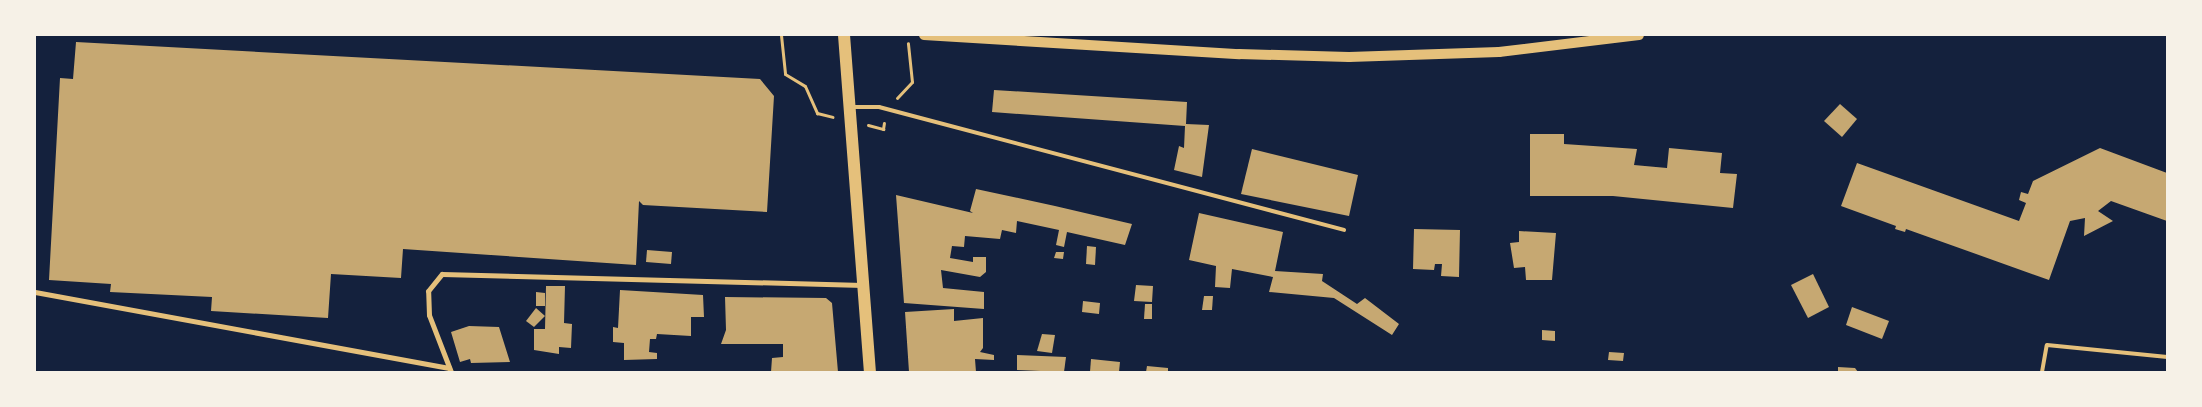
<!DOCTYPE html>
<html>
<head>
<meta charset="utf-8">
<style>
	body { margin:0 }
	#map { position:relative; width:2202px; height:407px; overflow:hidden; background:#14213d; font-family:Barlow,sans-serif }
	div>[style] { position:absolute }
	.building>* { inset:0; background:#c6a872 }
	.path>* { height:3px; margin:-1.5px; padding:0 1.5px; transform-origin:1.5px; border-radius:1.5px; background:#e5c07b }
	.service>* { height:4px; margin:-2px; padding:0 2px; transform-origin:2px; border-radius:2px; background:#e5c07b }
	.minor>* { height:5px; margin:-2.5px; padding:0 2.5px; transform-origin:2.5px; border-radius:2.5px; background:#e5c07b }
	.secondary>* { height:10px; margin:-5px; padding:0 5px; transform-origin:5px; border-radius:5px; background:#e5c07b }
	.primary>* { height:12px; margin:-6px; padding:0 6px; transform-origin:6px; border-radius:6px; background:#e5c07b }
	span { translate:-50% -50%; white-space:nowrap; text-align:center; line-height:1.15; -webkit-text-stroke:4px #f6f1e7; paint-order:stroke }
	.frame { position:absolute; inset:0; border:36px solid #f6f1e7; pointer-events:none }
</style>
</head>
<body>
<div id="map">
	<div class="building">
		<div style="clip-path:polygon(76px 42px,760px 79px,774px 96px,767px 212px,643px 205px,639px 201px,636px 265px,403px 249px,401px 278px,331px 274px,328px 318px,211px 311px,212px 297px,110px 292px,111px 284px,49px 280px,60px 78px,73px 79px)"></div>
		<div style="clip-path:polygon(994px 90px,1187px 102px,1186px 124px,1209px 125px,1202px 177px,1174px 170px,1179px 146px,1184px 148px,1185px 126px,992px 112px)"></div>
		<div style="clip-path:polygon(1840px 104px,1857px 119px,1842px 137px,1824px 121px)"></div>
		<div style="clip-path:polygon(1530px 134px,1564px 134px,1564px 144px,1637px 149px,1634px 165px,1667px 168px,1669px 148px,1722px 153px,1720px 173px,1737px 174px,1733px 208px,1613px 196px,1530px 196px)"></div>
		<div style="clip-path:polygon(2100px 148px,2167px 173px,2167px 221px,2111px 201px,2098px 211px,2113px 221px,2084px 236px,2085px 218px,2070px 221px,2049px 280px,1906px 229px,1905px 232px,1895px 229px,1896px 226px,1841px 206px,1857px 163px,2019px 221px,2026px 203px,2019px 200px,2021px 192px,2028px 194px,2033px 181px)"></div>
		<div style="clip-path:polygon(1252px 149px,1358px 175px,1349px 216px,1241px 194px)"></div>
		<div style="clip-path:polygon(976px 189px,1055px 206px,1132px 224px,1125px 245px,1067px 232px,1064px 247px,1056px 245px,1059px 230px,1017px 221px,1016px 233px,1002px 230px,1000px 239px,965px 236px,964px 247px,952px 246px,950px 258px,973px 262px,973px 257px,986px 257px,986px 272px,980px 277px,941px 270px,943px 288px,984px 292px,984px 309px,904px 303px,896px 195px,973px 213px,970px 211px)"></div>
		<div style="clip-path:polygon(1199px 213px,1283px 232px,1275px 271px,1323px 274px,1322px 281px,1357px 304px,1365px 298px,1399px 324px,1392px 335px,1334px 298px,1269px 292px,1273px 277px,1232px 269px,1230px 288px,1215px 287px,1216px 266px,1189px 260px)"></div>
		<div style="clip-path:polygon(1414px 229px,1460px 230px,1459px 277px,1441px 276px,1442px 264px,1435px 264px,1434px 270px,1413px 269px)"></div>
		<div style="clip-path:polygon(1519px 231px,1556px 233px,1552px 280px,1526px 280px,1525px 267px,1514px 268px,1510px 243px,1519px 242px)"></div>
		<div style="clip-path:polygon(1087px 246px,1096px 247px,1095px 265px,1086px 264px)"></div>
		<div style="clip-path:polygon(647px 250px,672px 252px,671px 264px,646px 262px)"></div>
		<div style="clip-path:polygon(1056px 252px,1064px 252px,1063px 259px,1054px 258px)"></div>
		<div style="clip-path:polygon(1813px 274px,1829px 307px,1808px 318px,1791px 285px)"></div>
		<div style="clip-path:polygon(1136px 285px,1153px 286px,1152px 302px,1134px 301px)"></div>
		<div style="clip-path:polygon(546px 286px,565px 286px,564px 323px,572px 324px,571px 348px,559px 347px,559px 354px,534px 350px,534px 329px,545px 329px)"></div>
		<div style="clip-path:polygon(620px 290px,703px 295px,704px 317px,691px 317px,691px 336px,657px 334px,656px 339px,650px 339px,649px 352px,657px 353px,657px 359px,624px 360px,624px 343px,613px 342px,613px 327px,618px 328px)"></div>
		<div style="clip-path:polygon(536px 292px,545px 293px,545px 306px,536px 306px)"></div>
		<div style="clip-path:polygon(1204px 296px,1213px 296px,1212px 310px,1202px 310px)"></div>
		<div style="clip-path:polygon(725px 297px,826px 298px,832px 303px,838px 372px,771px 372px,772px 358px,783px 357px,783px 344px,721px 344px,726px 330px)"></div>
		<div style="clip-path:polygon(1083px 301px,1100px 303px,1099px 314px,1082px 312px)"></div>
		<div style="clip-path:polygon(1145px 304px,1152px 304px,1152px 319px,1144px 319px)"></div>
		<div style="clip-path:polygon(1852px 307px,1889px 321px,1882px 339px,1846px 325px)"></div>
		<div style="clip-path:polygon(536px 308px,545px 316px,534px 327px,526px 321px)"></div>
		<div style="clip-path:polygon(954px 309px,954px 321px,983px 318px,983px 348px,980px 352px,994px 355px,994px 360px,975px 359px,976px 372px,909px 372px,905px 312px)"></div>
		<div style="clip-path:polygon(469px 326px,499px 327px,510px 362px,471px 363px,470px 359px,460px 362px,451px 332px)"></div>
		<div style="clip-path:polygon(1542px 330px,1555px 331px,1555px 341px,1542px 340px)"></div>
		<div style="clip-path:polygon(1042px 334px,1055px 335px,1052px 353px,1037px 351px)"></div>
		<div style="clip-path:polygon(1609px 352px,1624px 353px,1623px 361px,1608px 360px)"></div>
		<div style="clip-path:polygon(1017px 355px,1066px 357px,1064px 372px,1017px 370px)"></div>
		<div style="clip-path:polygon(1091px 359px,1120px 362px,1119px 372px,1090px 372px)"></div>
		<div style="clip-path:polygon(1147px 366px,1168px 368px,1168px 372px,1146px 372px)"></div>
		<div style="clip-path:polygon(1838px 367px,1855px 368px,1858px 372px,1838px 372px)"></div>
	</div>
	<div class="path">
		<div style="left:781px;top:35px;width:39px;rotate:84deg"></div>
		<div style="left:785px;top:74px;width:23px;rotate:31deg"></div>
		<div style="left:805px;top:86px;width:30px;rotate:66deg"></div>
		<div style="left:817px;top:113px;width:16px;rotate:14deg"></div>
		<div style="left:897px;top:98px;width:22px;rotate:-47deg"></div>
		<div style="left:912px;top:82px;width:39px;rotate:-96deg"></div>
		<div style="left:868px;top:125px;width:16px;rotate:15deg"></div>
		<div style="left:883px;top:129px;width:6px;rotate:-81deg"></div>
	</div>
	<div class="service">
		<div style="left:852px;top:107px;width:27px"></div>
		<div style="left:879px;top:107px;width:481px;rotate:14.8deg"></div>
		<div style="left:2042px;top:372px;width:27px;rotate:-80deg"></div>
		<div style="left:2047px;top:345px;width:121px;rotate:5.7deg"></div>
	</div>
	<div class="minor">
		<div style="left:35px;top:292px;width:421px;rotate:10.4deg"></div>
		<div style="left:451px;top:372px;width:61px;rotate:-111.1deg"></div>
		<div style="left:429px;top:315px;width:24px;rotate:-92deg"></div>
		<div style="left:428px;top:291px;width:22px;rotate:-51deg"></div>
		<div style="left:442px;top:274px;width:421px;rotate:1.5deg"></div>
	</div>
	<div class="secondary">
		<div style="left:924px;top:35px;width:316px;rotate:3.5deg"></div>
		<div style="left:1239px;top:54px;width:110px;rotate:1.6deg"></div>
		<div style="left:1349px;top:57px;width:150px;rotate:-1.9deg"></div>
		<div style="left:1499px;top:52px;width:141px;rotate:-6.9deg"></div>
	</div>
	<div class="primary">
		<div style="left:844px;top:35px;width:338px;rotate:85.6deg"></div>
	</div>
	<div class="frame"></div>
</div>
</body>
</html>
